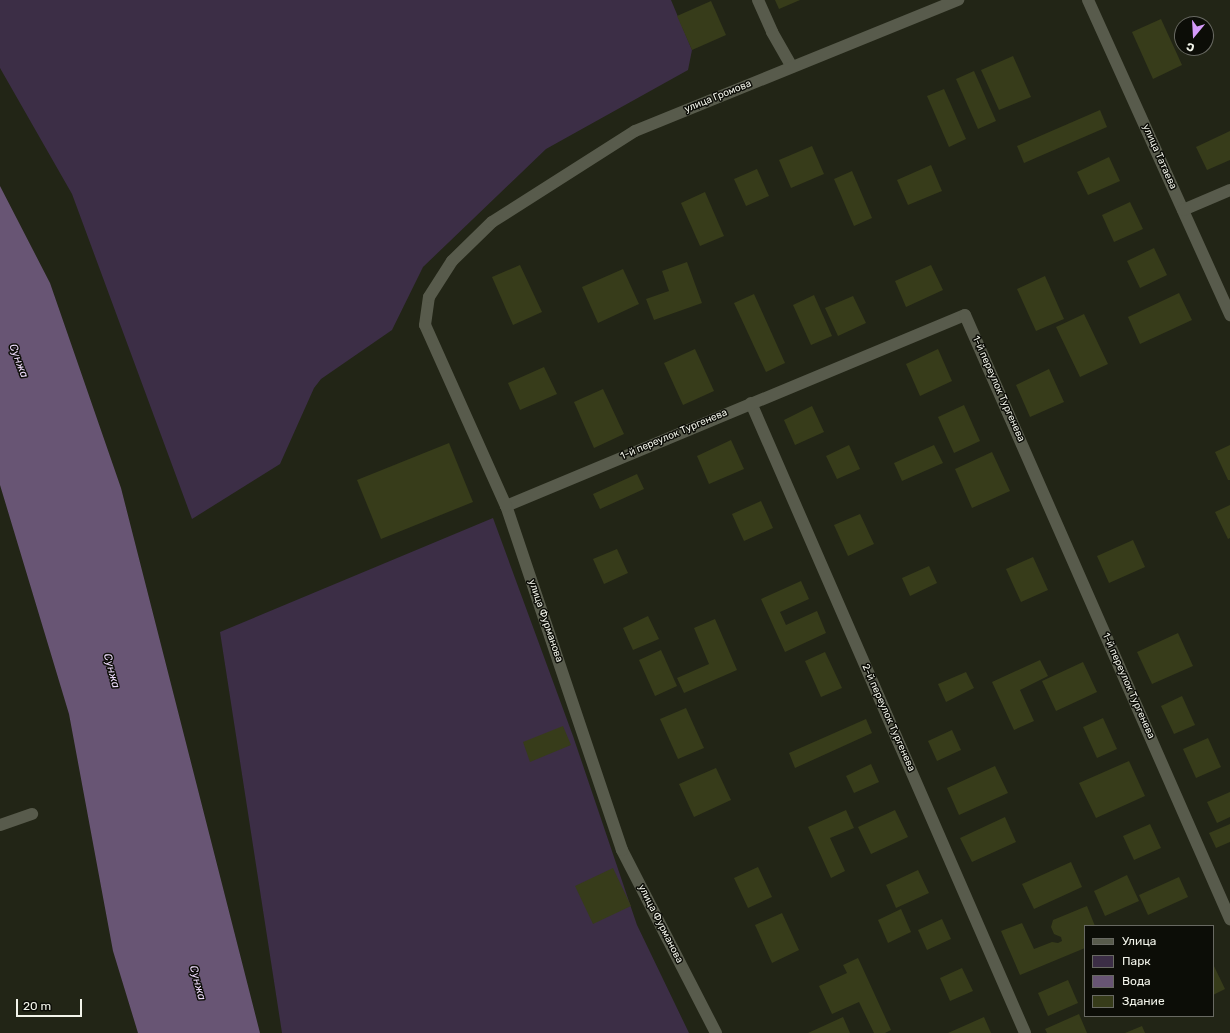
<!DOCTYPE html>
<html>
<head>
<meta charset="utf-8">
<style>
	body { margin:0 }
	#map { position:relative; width:1230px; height:1033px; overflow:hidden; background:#222516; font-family:Rubik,sans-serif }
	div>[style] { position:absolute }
	.green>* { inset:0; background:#3c2e46 }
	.water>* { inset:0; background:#685574 }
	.building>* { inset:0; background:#373c1a }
	.service>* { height:12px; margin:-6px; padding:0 6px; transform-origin:6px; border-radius:6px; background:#585b4c }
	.minor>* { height:12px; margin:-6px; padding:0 6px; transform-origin:6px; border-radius:6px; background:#585b4c }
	span { translate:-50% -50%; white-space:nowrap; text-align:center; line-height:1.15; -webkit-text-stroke:3px #0c0d07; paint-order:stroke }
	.street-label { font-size:10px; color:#f2f4ea }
	.water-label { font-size:11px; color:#efdcfd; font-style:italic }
	.legend { position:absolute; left:1084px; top:925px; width:130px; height:92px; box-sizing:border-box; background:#0c0d07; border:1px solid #686962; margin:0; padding:5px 7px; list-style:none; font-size:12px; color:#f2f4ea }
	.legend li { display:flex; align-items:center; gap:8px; height:20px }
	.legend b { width:20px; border:1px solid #686962 }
	.north { position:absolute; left:1174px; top:16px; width:40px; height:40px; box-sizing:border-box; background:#0c0d07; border:1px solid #686962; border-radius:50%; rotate:198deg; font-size:11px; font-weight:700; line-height:16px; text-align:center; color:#f2f4ea }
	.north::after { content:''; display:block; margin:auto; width:14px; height:18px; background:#d59bfa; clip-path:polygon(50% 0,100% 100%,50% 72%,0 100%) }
	.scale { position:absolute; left:16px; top:999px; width:66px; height:18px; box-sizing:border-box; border:2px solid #f2f4ea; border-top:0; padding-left:5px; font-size:12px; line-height:14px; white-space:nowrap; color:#f2f4ea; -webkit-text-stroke:3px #0c0d07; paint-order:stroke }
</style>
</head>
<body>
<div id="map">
	<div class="green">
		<div style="clip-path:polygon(0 0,671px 0,692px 50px,688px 70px,546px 149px,423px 267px,392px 330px,321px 379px,314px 388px,280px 464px,192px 519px,72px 194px,0 68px)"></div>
		<div style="clip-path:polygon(493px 518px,573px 736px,637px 925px,689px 1033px,282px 1033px,220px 632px)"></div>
	</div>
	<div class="water">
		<div style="clip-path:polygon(0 186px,50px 283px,121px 488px,260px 1033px,138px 1033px,113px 951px,69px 714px,0 485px)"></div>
	</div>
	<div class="building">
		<div style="clip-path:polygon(775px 0,800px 0,779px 9px)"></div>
		<div style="clip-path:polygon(711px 1px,726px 35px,692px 50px,677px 16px)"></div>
		<div style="clip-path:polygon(1161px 19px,1182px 65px,1153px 79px,1132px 32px)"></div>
		<div style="clip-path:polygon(1013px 56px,1031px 97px,999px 110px,981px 70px)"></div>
		<div style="clip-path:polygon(974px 71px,996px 121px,978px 129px,956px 79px)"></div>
		<div style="clip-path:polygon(944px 89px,966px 139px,949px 147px,927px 96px)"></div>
		<div style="clip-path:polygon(1100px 110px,1107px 127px,1024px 163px,1017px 146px)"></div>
		<div style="clip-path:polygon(1230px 131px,1230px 160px,1207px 170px,1196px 147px)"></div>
		<div style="clip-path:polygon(812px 146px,824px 174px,791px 188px,779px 160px)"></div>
		<div style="clip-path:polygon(1109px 157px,1120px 181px,1088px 195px,1077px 172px)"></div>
		<div style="clip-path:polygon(931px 165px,942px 191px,908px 205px,897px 180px)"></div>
		<div style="clip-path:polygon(757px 169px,769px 196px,746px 206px,734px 179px)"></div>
		<div style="clip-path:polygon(852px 171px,872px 218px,854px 226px,834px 179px)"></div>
		<div style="clip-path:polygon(705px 192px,724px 236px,700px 246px,681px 203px)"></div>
		<div style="clip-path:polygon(1130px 202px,1143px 229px,1114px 242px,1102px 215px)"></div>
		<div style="clip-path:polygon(1154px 248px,1167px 275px,1140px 288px,1127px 261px)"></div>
		<div style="clip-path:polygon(687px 262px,702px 303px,654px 320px,646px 299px,669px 291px,662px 271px)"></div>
		<div style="clip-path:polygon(520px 265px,542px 312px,513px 325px,492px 277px)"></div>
		<div style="clip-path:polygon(931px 265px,943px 290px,906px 307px,895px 281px)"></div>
		<div style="clip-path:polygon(623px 269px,639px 304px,598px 323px,582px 287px)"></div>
		<div style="clip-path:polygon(1045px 276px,1064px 319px,1036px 331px,1017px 289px)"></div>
		<div style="clip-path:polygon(1179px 293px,1192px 320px,1140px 344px,1128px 317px)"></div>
		<div style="clip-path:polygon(754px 294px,785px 363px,766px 372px,734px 303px)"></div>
		<div style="clip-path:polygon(814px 295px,832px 336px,811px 345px,793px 305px)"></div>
		<div style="clip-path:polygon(853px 296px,866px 323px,838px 336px,825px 308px)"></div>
		<div style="clip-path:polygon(1084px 314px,1108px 364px,1080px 377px,1056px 327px)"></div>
		<div style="clip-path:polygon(695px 349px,714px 391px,683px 405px,664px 363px)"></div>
		<div style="clip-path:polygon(938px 349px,952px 381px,920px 396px,906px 364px)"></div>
		<div style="clip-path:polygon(544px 367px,557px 394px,520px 410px,508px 383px)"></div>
		<div style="clip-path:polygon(1049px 369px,1064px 402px,1030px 417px,1016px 385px)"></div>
		<div style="clip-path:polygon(603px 389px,624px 434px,594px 448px,574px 402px)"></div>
		<div style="clip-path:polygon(964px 405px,980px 441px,954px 453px,938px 417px)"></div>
		<div style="clip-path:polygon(812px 406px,824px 432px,795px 445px,784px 420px)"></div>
		<div style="clip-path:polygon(731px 440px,744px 469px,709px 484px,697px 456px)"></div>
		<div style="clip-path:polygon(449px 443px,473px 502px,381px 539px,357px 480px)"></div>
		<div style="clip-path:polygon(849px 445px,860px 469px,837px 479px,826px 456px)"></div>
		<div style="clip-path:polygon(934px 445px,943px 463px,902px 481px,894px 463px)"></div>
		<div style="clip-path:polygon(1230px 445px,1230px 480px,1228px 480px,1215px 452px)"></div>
		<div style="clip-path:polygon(992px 452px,1010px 491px,972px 508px,955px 469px)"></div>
		<div style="clip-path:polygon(637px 474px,644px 489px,600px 509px,593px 494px)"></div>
		<div style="clip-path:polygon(761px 501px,773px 528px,744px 541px,732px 514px)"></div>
		<div style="clip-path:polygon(1230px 505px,1230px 538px,1228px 539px,1215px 512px)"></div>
		<div style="clip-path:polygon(860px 514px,874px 544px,848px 556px,834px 525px)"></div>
		<div style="clip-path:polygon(1133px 540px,1145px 567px,1109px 583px,1097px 556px)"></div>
		<div style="clip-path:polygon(617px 549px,628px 573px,604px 584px,593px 559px)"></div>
		<div style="clip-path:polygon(1033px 557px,1048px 590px,1021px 602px,1006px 569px)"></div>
		<div style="clip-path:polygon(929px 566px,937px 583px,910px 596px,902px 578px)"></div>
		<div style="clip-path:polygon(801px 581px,809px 599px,780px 612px,786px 625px,817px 611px,826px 633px,785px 652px,761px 599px)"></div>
		<div style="clip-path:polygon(648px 616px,659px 639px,633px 650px,623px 628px)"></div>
		<div style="clip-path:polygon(715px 619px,737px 670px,684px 693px,677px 678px,709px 664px,694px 628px)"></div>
		<div style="clip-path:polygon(1178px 633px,1193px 666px,1152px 684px,1137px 652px)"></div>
		<div style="clip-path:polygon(661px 650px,677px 686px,655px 696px,639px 660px)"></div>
		<div style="clip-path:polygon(825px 652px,842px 688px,821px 697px,805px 661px)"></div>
		<div style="clip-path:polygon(1040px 660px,1048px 676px,1020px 690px,1034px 721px,1014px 730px,992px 682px)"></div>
		<div style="clip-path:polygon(1083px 662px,1097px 692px,1056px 711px,1042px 681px)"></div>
		<div style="clip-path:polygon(966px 672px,974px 688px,946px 702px,938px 684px)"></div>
		<div style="clip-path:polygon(1182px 696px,1195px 725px,1174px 734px,1161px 706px)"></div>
		<div style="clip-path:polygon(686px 708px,704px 748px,678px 759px,660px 719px)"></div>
		<div style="clip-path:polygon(1103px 718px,1117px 749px,1097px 758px,1083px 727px)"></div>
		<div style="clip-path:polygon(866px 719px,872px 733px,795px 768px,789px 753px)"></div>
		<div style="clip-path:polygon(563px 726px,571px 745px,530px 762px,523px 742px)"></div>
		<div style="clip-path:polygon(952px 730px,961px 750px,937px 761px,928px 741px)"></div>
		<div style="clip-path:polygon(1208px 738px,1221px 767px,1196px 778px,1183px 749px)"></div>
		<div style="clip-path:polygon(1129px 761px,1145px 796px,1096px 818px,1079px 783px)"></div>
		<div style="clip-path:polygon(871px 764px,879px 782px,854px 793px,846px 776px)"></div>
		<div style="clip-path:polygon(995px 766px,1008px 793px,959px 815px,947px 788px)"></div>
		<div style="clip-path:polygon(716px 768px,731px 800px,694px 817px,679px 784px)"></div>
		<div style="clip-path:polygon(1230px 792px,1230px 817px,1217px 823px,1207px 802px)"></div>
		<div style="clip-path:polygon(846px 810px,854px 828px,830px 838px,845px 871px,831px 878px,808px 827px)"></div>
		<div style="clip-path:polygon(895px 810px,908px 837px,871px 854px,858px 827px)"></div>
		<div style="clip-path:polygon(1005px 817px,1016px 842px,972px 862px,960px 838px)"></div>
		<div style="clip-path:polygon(1150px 824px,1161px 848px,1134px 860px,1123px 836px)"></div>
		<div style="clip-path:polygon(1230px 824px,1230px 842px,1216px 848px,1209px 833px)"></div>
		<div style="clip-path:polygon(1071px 862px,1082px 887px,1034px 909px,1022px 884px)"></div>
		<div style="clip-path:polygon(758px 867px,772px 897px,748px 908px,734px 878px)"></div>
		<div style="clip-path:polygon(613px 868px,631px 906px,593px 924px,575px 886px)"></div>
		<div style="clip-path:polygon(918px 870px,929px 893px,896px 908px,886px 885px)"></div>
		<div style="clip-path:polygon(1127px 875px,1139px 901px,1105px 916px,1094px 891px)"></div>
		<div style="clip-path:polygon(1179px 877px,1188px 897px,1148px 915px,1139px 895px)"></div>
		<div style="clip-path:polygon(1087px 906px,1095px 926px,1085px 926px,1085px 948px,1020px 975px,1001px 931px,1022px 923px,1034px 949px,1052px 942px,1058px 943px,1062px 941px,1061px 937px,1054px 934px,1051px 927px,1053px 920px)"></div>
		<div style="clip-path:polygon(901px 909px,911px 932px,888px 943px,878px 920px)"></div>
		<div style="clip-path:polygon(782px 913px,799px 950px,772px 963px,755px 925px)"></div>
		<div style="clip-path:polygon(942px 919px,951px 939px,927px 950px,918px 930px)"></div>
		<div style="clip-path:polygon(858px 958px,891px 1030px,885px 1033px,874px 1033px,859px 1002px,832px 1014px,819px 986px,847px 973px,843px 965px)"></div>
		<div style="clip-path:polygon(1213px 964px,1225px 989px,1213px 995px)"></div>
		<div style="clip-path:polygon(962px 968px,973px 991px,950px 1001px,940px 978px)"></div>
		<div style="clip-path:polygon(1068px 980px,1078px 1003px,1048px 1016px,1038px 993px)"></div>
		<div style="clip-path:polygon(1079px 1014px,1087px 1033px,1047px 1033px,1045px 1029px)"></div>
		<div style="clip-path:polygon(843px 1017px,850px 1033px,808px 1033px)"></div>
		<div style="clip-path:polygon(984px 1017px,991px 1033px,948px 1033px)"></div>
		<div style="clip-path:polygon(1142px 1026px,1145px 1033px,1125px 1033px)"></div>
	</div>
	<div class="service">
		<div style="left:758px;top:0;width:35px;rotate:66deg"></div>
		<div style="left:772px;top:32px;width:40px;rotate:60.3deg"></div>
	</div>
	<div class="minor">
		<div style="left:1088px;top:0;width:346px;rotate:65.7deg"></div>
		<div style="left:1183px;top:210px;width:51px;rotate:-23.1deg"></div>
		<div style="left:751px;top:403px;width:687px;rotate:66.49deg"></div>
		<div style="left:506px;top:506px;width:497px;rotate:-22.6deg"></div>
		<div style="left:965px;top:315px;width:660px;rotate:66.31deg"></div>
		<div style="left:0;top:825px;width:34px;rotate:-19deg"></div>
		<div style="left:716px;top:1033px;width:206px;rotate:-117.2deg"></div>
		<div style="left:622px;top:850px;width:363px;rotate:-108.6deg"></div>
		<div style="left:506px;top:506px;width:198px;rotate:-114.1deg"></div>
		<div style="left:425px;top:325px;width:28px;rotate:-82deg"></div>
		<div style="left:429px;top:297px;width:43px;rotate:-57.4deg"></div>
		<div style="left:452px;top:261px;width:56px;rotate:-44.3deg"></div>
		<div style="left:492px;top:222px;width:169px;rotate:-32.5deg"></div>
		<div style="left:635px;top:131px;width:349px;rotate:-22.1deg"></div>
	</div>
	<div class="street-label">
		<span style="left:718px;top:97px;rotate:-22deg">улица Громова</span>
		<span style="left:1159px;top:157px;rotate:66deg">улица Татаева</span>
		<span style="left:998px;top:389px;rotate:66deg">1-й переулок Тургенева</span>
		<span style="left:674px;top:435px;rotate:-23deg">1-й переулок Тургенева</span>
		<span style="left:545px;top:621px;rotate:71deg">улица Фурманова</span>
		<span style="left:1128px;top:686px;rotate:66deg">1-й переулок Тургенева</span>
		<span style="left:888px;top:718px;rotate:66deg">2-й переулок Тургенева</span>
		<span style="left:660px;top:924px;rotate:63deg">улица Фурманова</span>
	</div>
	<div class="water-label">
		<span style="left:18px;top:361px;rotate:69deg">Сунжа</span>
		<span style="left:111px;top:671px;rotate:75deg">Сунжа</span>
		<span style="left:197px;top:983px;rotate:75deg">Сунжа</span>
	</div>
	<ul class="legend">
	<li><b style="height:5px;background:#585b4c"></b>Улица</li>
	<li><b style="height:11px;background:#3c2e46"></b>Парк</li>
	<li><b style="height:11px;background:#685574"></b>Вода</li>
	<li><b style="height:11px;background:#373c1a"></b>Здание</li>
	</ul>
	<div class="north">С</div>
	<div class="scale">20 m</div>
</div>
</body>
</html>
